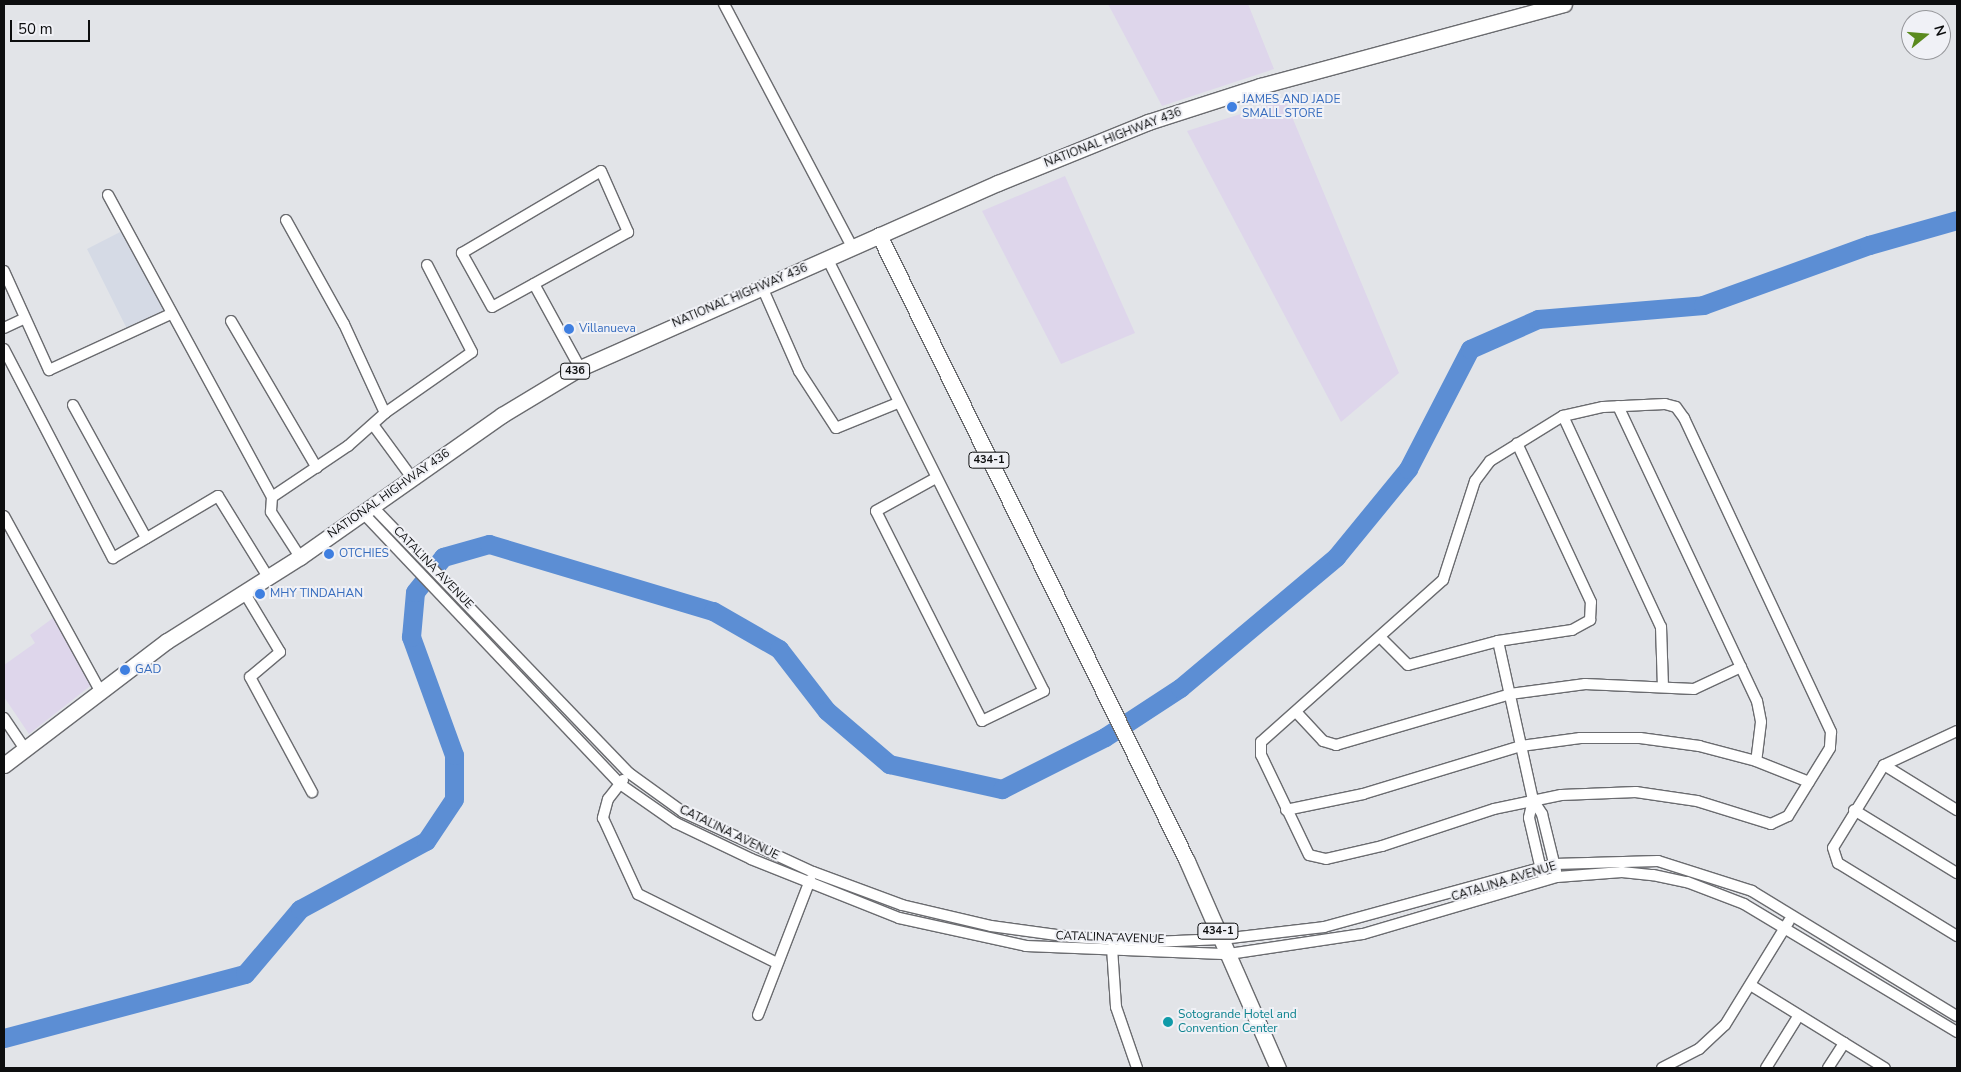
<!DOCTYPE html>
<html>
<head>
<meta charset="utf-8">
<style>
	body { margin:0 }
	#map { position:relative; width:1961px; height:1072px; overflow:hidden; background:#e2e4e8; font-family:"Nunito Sans",sans-serif }
	div>[style] { position:absolute }
	.industrial>* { inset:0; background:#ded6eb }
	.built>* { inset:0; background:#d5dae5 }
	.river>* { height:19px; margin:-9.5px; padding:0 9.5px; transform-origin:9.5px; border-radius:9.5px; background:#5c8ed4 }
	.roads { filter:drop-shadow(1px 0 #6a6b6f) drop-shadow(-1px 0 #6a6b6f) drop-shadow(0 1px #6a6b6f) drop-shadow(0 -1px #6a6b6f) }
	.street>* { height:10px; margin:-5px; padding:0 5px; transform-origin:5px; border-radius:5px; background:#fff }
	.primary>* { height:15px; margin:-7.5px; padding:0 7.5px; transform-origin:7.5px; border-radius:7.5px; background:#fff }
	.dots>* { width:14px; height:14px; translate:-50% -50%; box-sizing:border-box; border:2px solid #f0f1f6; border-radius:50% }
	span { translate:-50% -50%; white-space:nowrap; text-align:center; line-height:1.15; -webkit-text-stroke:4px #f0f1f6; paint-order:stroke }
	.shield-label span { padding:1px 4px; background:#f0f1f6; border:1px solid; border-radius:4px; -webkit-text-stroke-width:0 }
	.shield-label { font-size:11px; color:#0d0e0f; font-weight:700 }
	.shop-label { font-size:12px; color:#366cbe }
	.left { translate:0 -50%; text-align:left }
	.street-label { font-size:12px; color:#0d0e0f }
	.culture-label { font-size:12px; color:#0d838f }
	.frame { position:absolute; inset:0; border:5px solid #0d0e0f; pointer-events:none }
	.north { position:absolute; left:1901px; top:10px; width:50px; height:50px; box-sizing:border-box; background:#f0f1f6; border:1px solid #95969a; border-radius:50%; rotate:73deg; font-size:14px; font-weight:700; line-height:20px; text-align:center; color:#0d0e0f }
	.north::after { content:''; display:block; margin:auto; width:18px; height:22px; background:#5a8a1e; clip-path:polygon(50% 0,100% 100%,50% 72%,0 100%) }
	.scale { position:absolute; left:10px; top:20px; width:80px; height:22px; box-sizing:border-box; border:2px solid #0d0e0f; border-top:0; padding-left:6px; font-size:15px; line-height:18px; white-space:nowrap; color:#0d0e0f; -webkit-text-stroke:4px #f0f1f6; paint-order:stroke }
</style>
</head>
<body>
<div id="map">
	<div class="industrial">
		<div style="clip-path:polygon(1108px 4px,1248px 4px,1274px 69px,1162px 106px)"></div>
		<div style="clip-path:polygon(1285px 100px,1399px 373px,1341px 422px,1187px 131px)"></div>
		<div style="clip-path:polygon(1065px 176px,1135px 333px,1061px 364px,982px 211px)"></div>
		<div style="clip-path:polygon(53px 618px,94px 683px,29px 734px,4px 697px,4px 665px,35px 643px,30px 635px)"></div>
	</div>
	<div class="built">
		<div style="clip-path:polygon(124px 230px,166px 313px,128px 331px,87px 249px)"></div>
	</div>
	<div class="river">
		<div style="left:4px;top:1038px;width:249px;rotate:-14.9deg"></div>
		<div style="left:245px;top:974px;width:85px;rotate:-49.8deg"></div>
		<div style="left:300px;top:909px;width:143px;rotate:-28.4deg"></div>
		<div style="left:426px;top:841px;width:50px;rotate:-56.3deg"></div>
		<div style="left:454px;top:799px;width:44px;rotate:-90deg"></div>
		<div style="left:454px;top:755px;width:126px;rotate:-110deg"></div>
		<div style="left:411px;top:637px;width:45px;rotate:-84.9deg"></div>
		<div style="left:415px;top:592px;width:45px;rotate:-51.3deg"></div>
		<div style="left:443px;top:557px;width:48px;rotate:-15.8deg"></div>
		<div style="left:489px;top:544px;width:234px;rotate:16.7deg"></div>
		<div style="left:713px;top:611px;width:76px;rotate:29.9deg"></div>
		<div style="left:779px;top:649px;width:78px;rotate:52.3deg"></div>
		<div style="left:827px;top:711px;width:82px;rotate:40.5deg"></div>
		<div style="left:889px;top:764px;width:116px;rotate:12.5deg"></div>
		<div style="left:1002px;top:789px;width:115px;rotate:-26.8deg"></div>
		<div style="left:1105px;top:737px;width:90px;rotate:-33.2deg"></div>
		<div style="left:1180px;top:688px;width:204px;rotate:-40deg"></div>
		<div style="left:1336px;top:557px;width:114px;rotate:-50.7deg"></div>
		<div style="left:1408px;top:469px;width:135px;rotate:-62.7deg"></div>
		<div style="left:1470px;top:349px;width:74px;rotate:-23.8deg"></div>
		<div style="left:1538px;top:319px;width:166px;rotate:-4.8deg"></div>
		<div style="left:1703px;top:305px;width:177px;rotate:-19.9deg"></div>
		<div style="left:1869px;top:245px;width:91px;rotate:-15.9deg"></div>
	</div>
	<div class="roads">
		<div class="street">
			<div style="left:724px;top:4px;width:275px;rotate:62.2deg"></div>
			<div style="left:601px;top:171px;width:67px;rotate:66.1deg"></div>
			<div style="left:628px;top:232px;width:155px;rotate:151.1deg"></div>
			<div style="left:492px;top:307px;width:62px;rotate:-119.1deg"></div>
			<div style="left:462px;top:253px;width:161px;rotate:-30.5deg"></div>
			<div style="left:108px;top:195px;width:344px;rotate:61.5deg"></div>
			<div style="left:272px;top:497px;width:15px;rotate:94deg"></div>
			<div style="left:271px;top:512px;width:54px;rotate:57.2deg"></div>
			<div style="left:286px;top:220px;width:119px;rotate:60.9deg"></div>
			<div style="left:344px;top:324px;width:98px;rotate:65.3deg"></div>
			<div style="left:827px;top:258px;width:484px;rotate:63.4deg"></div>
			<div style="left:1044px;top:691px;width:69px;rotate:154.2deg"></div>
			<div style="left:982px;top:721px;width:235px;rotate:-116.8deg"></div>
			<div style="left:876px;top:511px;width:68px;rotate:-28.8deg"></div>
			<div style="left:4px;top:271px;width:109px;rotate:65.6deg"></div>
			<div style="left:49px;top:370px;width:134px;rotate:-24.7deg"></div>
			<div style="left:534px;top:284px;width:96px;rotate:61.3deg"></div>
			<div style="left:762px;top:287px;width:92px;rotate:66.2deg"></div>
			<div style="left:799px;top:371px;width:68px;rotate:57deg"></div>
			<div style="left:836px;top:428px;width:67px;rotate:-22deg"></div>
			<div style="left:231px;top:321px;width:170px;rotate:59.7deg"></div>
			<div style="left:4px;top:328px;width:23px;rotate:-25deg"></div>
			<div style="left:4px;top:349px;width:236px;rotate:62.5deg"></div>
			<div style="left:113px;top:558px;width:122px;rotate:-30.6deg"></div>
			<div style="left:218px;top:496px;width:95px;rotate:58.3deg"></div>
			<div style="left:1665px;top:404px;width:11px;rotate:15deg"></div>
			<div style="left:1676px;top:407px;width:14px;rotate:54deg"></div>
			<div style="left:1684px;top:418px;width:347px;rotate:64.9deg"></div>
			<div style="left:1831px;top:732px;width:16px;rotate:94deg"></div>
			<div style="left:1830px;top:748px;width:80px;rotate:121.7deg"></div>
			<div style="left:1788px;top:816px;width:19px;rotate:155deg"></div>
			<div style="left:1771px;top:824px;width:77px;rotate:-162.7deg"></div>
			<div style="left:1697px;top:801px;width:62px;rotate:-171.6deg"></div>
			<div style="left:1636px;top:792px;width:75px;rotate:177.7deg"></div>
			<div style="left:1561px;top:795px;width:68px;rotate:168.2deg"></div>
			<div style="left:1494px;top:809px;width:118px;rotate:161.7deg"></div>
			<div style="left:1382px;top:846px;width:57px;rotate:166.9deg"></div>
			<div style="left:1326px;top:859px;width:17px;rotate:-167deg"></div>
			<div style="left:1309px;top:855px;width:111px;rotate:-115.6deg"></div>
			<div style="left:1261px;top:755px;width:13px;rotate:-90deg"></div>
			<div style="left:1261px;top:742px;width:244px;rotate:-41.7deg"></div>
			<div style="left:1443px;top:580px;width:104px;rotate:-72.1deg"></div>
			<div style="left:1475px;top:481px;width:25px;rotate:-53deg"></div>
			<div style="left:1490px;top:461px;width:86px;rotate:-31.7deg"></div>
			<div style="left:1563px;top:416px;width:41px;rotate:-12.7deg"></div>
			<div style="left:1603px;top:407px;width:62px;rotate:-2.8deg"></div>
			<div style="left:73px;top:405px;width:152px;rotate:61.2deg"></div>
			<div style="left:1618px;top:406px;width:326px;rotate:64.8deg"></div>
			<div style="left:1757px;top:701px;width:21px;rotate:79deg"></div>
			<div style="left:1761px;top:722px;width:39px;rotate:97deg"></div>
			<div style="left:1563px;top:416px;width:233px;rotate:65.1deg"></div>
			<div style="left:1661px;top:627px;width:59px;rotate:88.1deg"></div>
			<div style="left:374px;top:426px;width:64px;rotate:53.8deg"></div>
			<div style="left:272px;top:497px;width:92px;rotate:-33.9deg"></div>
			<div style="left:348px;top:446px;width:50px;rotate:-41.7deg"></div>
			<div style="left:385px;top:413px;width:106px;rotate:-35deg"></div>
			<div style="left:472px;top:352px;width:98px;rotate:-117.3deg"></div>
			<div style="left:372px;top:506px;width:371px;rotate:46.1deg"></div>
			<div style="left:629px;top:773px;width:67px;rotate:35.8deg"></div>
			<div style="left:683px;top:812px;width:143px;rotate:24.8deg"></div>
			<div style="left:813px;top:872px;width:95px;rotate:20.3deg"></div>
			<div style="left:902px;top:905px;width:91px;rotate:13.3deg"></div>
			<div style="left:991px;top:926px;width:81px;rotate:7.8deg"></div>
			<div style="left:1071px;top:937px;width:82px;rotate:3.5deg"></div>
			<div style="left:1153px;top:942px;width:69px;rotate:-2.5deg"></div>
			<div style="left:1222px;top:939px;width:103px;rotate:-6.7deg"></div>
			<div style="left:1324px;top:927px;width:238px;rotate:-15.3deg"></div>
			<div style="left:1554px;top:864px;width:104px;rotate:-1.7deg"></div>
			<div style="left:1658px;top:861px;width:99px;rotate:17.7deg"></div>
			<div style="left:1752px;top:891px;width:240px;rotate:31.4deg"></div>
			<div style="left:363px;top:513px;width:373px;rotate:46.5deg"></div>
			<div style="left:620px;top:784px;width:68px;rotate:34.9deg"></div>
			<div style="left:676px;top:823px;width:83px;rotate:25.6deg"></div>
			<div style="left:751px;top:859px;width:159px;rotate:21.7deg"></div>
			<div style="left:899px;top:918px;width:130px;rotate:12.4deg"></div>
			<div style="left:1026px;top:946px;width:203px;rotate:2.3deg"></div>
			<div style="left:1229px;top:954px;width:135px;rotate:-8.5deg"></div>
			<div style="left:1363px;top:934px;width:202px;rotate:-16.4deg"></div>
			<div style="left:1557px;top:877px;width:65px;rotate:-4.4deg"></div>
			<div style="left:1622px;top:872px;width:31px;rotate:6deg"></div>
			<div style="left:1653px;top:875px;width:35px;rotate:12deg"></div>
			<div style="left:1687px;top:882px;width:61px;rotate:21.1deg"></div>
			<div style="left:1744px;top:904px;width:249px;rotate:31deg"></div>
			<div style="left:4px;top:516px;width:197px;rotate:61.2deg"></div>
			<div style="left:244px;top:592px;width:70px;rotate:59deg"></div>
			<div style="left:280px;top:652px;width:39px;rotate:140deg"></div>
			<div style="left:250px;top:677px;width:131px;rotate:61.7deg"></div>
			<div style="left:1381px;top:638px;width:38px;rotate:45deg"></div>
			<div style="left:1408px;top:665px;width:93px;rotate:-14.9deg"></div>
			<div style="left:1498px;top:641px;width:75px;rotate:-8.5deg"></div>
			<div style="left:1572px;top:630px;width:21px;rotate:-29deg"></div>
			<div style="left:1590px;top:620px;width:18px;rotate:-87deg"></div>
			<div style="left:1591px;top:602px;width:175px;rotate:-115deg"></div>
			<div style="left:1498px;top:641px;width:163px;rotate:77.6deg"></div>
			<div style="left:1533px;top:800px;width:17px;rotate:57deg"></div>
			<div style="left:1542px;top:814px;width:59px;rotate:76.2deg"></div>
			<div style="left:1298px;top:714px;width:37px;rotate:47deg"></div>
			<div style="left:1323px;top:741px;width:14px;rotate:17deg"></div>
			<div style="left:1336px;top:745px;width:181px;rotate:-16.3deg"></div>
			<div style="left:1510px;top:694px;width:76px;rotate:-7.6deg"></div>
			<div style="left:1585px;top:684px;width:109px;rotate:2.6deg"></div>
			<div style="left:1694px;top:689px;width:52px;rotate:-25.1deg"></div>
			<div style="left:4px;top:718px;width:36px;rotate:56deg"></div>
			<div style="left:1957px;top:731px;width:81px;rotate:155deg"></div>
			<div style="left:1884px;top:765px;width:97px;rotate:121.6deg"></div>
			<div style="left:1833px;top:848px;width:16px;rotate:72deg"></div>
			<div style="left:1838px;top:863px;width:140px;rotate:31.5deg"></div>
			<div style="left:1884px;top:765px;width:86px;rotate:31.7deg"></div>
			<div style="left:623px;top:780px;width:24px;rotate:128deg"></div>
			<div style="left:608px;top:799px;width:20px;rotate:105deg"></div>
			<div style="left:603px;top:818px;width:84px;rotate:65.3deg"></div>
			<div style="left:638px;top:894px;width:155px;rotate:26.4deg"></div>
			<div style="left:1533px;top:800px;width:18px;rotate:103deg"></div>
			<div style="left:1529px;top:818px;width:57px;rotate:76.9deg"></div>
			<div style="left:1286px;top:810px;width:79px;rotate:-11.7deg"></div>
			<div style="left:1363px;top:794px;width:165px;rotate:-16.9deg"></div>
			<div style="left:1521px;top:746px;width:60px;rotate:-7.7deg"></div>
			<div style="left:1580px;top:738px;width:60px"></div>
			<div style="left:1640px;top:738px;width:60px;rotate:7.7deg"></div>
			<div style="left:1699px;top:746px;width:59px;rotate:14.7deg"></div>
			<div style="left:1756px;top:761px;width:57px;rotate:21.6deg"></div>
			<div style="left:1854px;top:810px;width:121px;rotate:31.5deg"></div>
			<div style="left:1112px;top:948px;width:59px;rotate:86.1deg"></div>
			<div style="left:1116px;top:1007px;width:65px;rotate:71deg"></div>
			<div style="left:1752px;top:986px;width:156px;rotate:31.7deg"></div>
			<div style="left:758px;top:1015px;width:145px;rotate:-68.9deg"></div>
			<div style="left:1662px;top:1068px;width:42px;rotate:-27.2deg"></div>
			<div style="left:1699px;top:1049px;width:35px;rotate:-43deg"></div>
			<div style="left:1725px;top:1025px;width:122px;rotate:-58.4deg"></div>
			<div style="left:1766px;top:1068px;width:62px;rotate:-58.1deg"></div>
			<div style="left:1828px;top:1068px;width:30px;rotate:-57deg"></div>
		</div>
		<div class="primary">
			<div style="left:879px;top:235px;width:698px;rotate:63.8deg"></div>
			<div style="left:1187px;top:861px;width:226px;rotate:66.3deg"></div>
			<div style="left:4px;top:765px;width:205px;rotate:-37.3deg"></div>
			<div style="left:167px;top:641px;width:157px;rotate:-32.3deg"></div>
			<div style="left:300px;top:557px;width:247px;rotate:-35.1deg"></div>
			<div style="left:502px;top:415px;width:91px;rotate:-31.1deg"></div>
			<div style="left:580px;top:368px;width:457px;rotate:-23.9deg"></div>
			<div style="left:998px;top:183px;width:162px;rotate:-22.1deg"></div>
			<div style="left:1148px;top:122px;width:118px;rotate:-17.8deg"></div>
			<div style="left:1260px;top:86px;width:315px;rotate:-15.1deg"></div>
		</div>
	</div>
	<div class="dots">
		<div style="left:1232px;top:107px;background:#3f7fe0"></div>
		<div style="left:569px;top:329px;background:#3f7fe0"></div>
		<div style="left:329px;top:554px;background:#3f7fe0"></div>
		<div style="left:260px;top:594px;background:#3f7fe0"></div>
		<div style="left:125px;top:670px;background:#3f7fe0"></div>
		<div style="left:1168px;top:1022px;background:#0f9aa8"></div>
	</div>
	<div class="shield-label">
		<span style="left:575px;top:371px">436</span>
		<span style="left:989px;top:460px">434-1</span>
		<span style="left:1218px;top:931px">434-1</span>
	</div>
	<div class="shop-label">
		<span class="left" style="left:1242px;top:107px">JAMES AND JADE<br>SMALL STORE</span>
		<span class="left" style="left:579px;top:329px">Villanueva</span>
		<span class="left" style="left:339px;top:554px">OTCHIES</span>
		<span class="left" style="left:270px;top:594px">MHY TINDAHAN</span>
		<span class="left" style="left:135px;top:670px">GAD</span>
	</div>
	<div class="street-label">
		<span style="left:1113px;top:138px;rotate:-21deg">NATIONAL HIGHWAY 436</span>
		<span style="left:740px;top:296px;rotate:-23deg">NATIONAL HIGHWAY 436</span>
		<span style="left:389px;top:494px;rotate:-35deg">NATIONAL HIGHWAY 436</span>
		<span style="left:433px;top:568px;rotate:46deg">CATALINA AVENUE</span>
		<span style="left:729px;top:833px;rotate:26deg">CATALINA AVENUE</span>
		<span style="left:1504px;top:882px;rotate:-17deg">CATALINA AVENUE</span>
		<span style="left:1110px;top:938px;rotate:2deg">CATALINA AVENUE</span>
	</div>
	<div class="culture-label">
		<span class="left" style="left:1178px;top:1022px">Sotogrande Hotel and<br>Convention Center</span>
	</div>
	<div class="frame"></div>
	<div class="north">N</div>
	<div class="scale">50 m</div>
</div>
</body>
</html>
